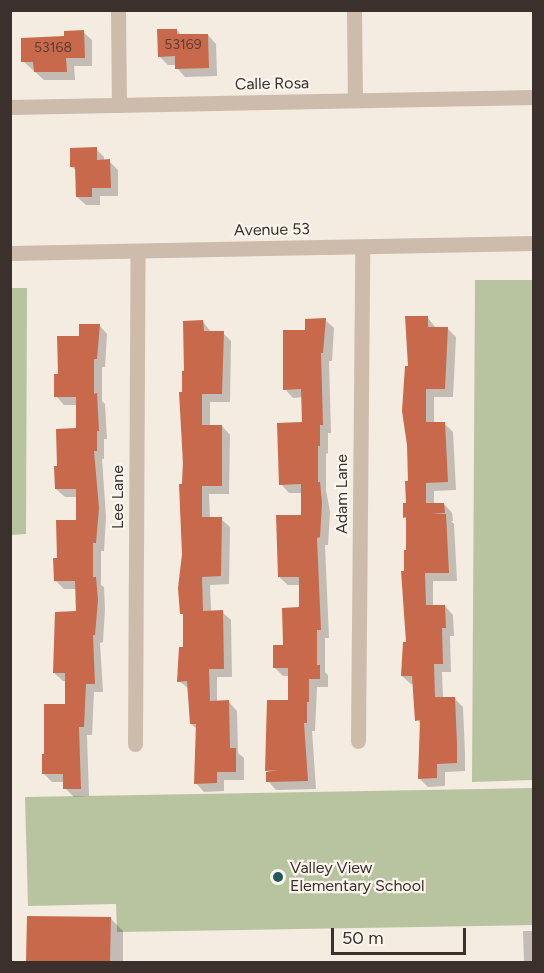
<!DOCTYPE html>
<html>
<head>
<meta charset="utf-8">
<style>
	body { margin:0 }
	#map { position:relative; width:544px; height:973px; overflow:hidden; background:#f4ebe1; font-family:Figtree,sans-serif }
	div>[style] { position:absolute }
	.green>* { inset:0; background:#b8c4a0 }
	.shadow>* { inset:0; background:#0003 }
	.building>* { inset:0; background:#c8694b }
	.minor>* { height:15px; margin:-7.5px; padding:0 7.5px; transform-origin:7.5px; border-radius:7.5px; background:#cdbbac }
	.dots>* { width:16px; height:16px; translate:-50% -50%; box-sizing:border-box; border:3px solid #fbf5ee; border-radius:50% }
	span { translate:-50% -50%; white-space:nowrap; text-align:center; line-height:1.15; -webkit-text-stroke:4.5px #fbf5ee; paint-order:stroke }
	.number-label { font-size:14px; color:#5e3e33 }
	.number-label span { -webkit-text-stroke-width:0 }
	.street-label { font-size:16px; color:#3b302b }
	.poi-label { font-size:16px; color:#3b302b }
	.left { translate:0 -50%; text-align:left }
	.frame { position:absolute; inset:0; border:12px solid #3b302b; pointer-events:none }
	.scale { position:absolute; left:331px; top:928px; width:135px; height:27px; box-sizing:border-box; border:3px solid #3b302b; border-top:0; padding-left:8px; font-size:18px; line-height:21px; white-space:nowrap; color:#3b302b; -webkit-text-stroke:4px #fbf5ee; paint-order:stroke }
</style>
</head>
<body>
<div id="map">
	<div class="green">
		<div style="clip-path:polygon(475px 280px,533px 280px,533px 780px,472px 782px)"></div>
		<div style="clip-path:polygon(10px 288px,27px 288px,26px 534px,11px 535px)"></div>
		<div style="clip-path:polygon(533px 788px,533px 925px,117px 932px,116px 904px,28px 906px,25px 797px)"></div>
	</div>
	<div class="shadow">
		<div style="clip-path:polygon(177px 30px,182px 36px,208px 35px,216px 44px,217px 76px,185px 77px,177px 68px,177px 65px,168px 65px,159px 56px)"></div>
		<div style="clip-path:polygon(83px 32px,92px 40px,92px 66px,74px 66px,75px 80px,44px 80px,23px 61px,65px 37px)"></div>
		<div style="clip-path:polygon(96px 149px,104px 157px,104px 161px,109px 161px,118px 170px,118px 196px,100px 196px,100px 205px,86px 205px,77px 197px,77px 171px,72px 167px)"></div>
		<div style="clip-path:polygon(427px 317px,436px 328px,447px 328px,456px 337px,453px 397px,434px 397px,434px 423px,444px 423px,453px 432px,456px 490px,434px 491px,434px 504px,444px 504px,452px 513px,453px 521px,451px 521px,454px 524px,457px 581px,433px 581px,433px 606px,445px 606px,453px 615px,454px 636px,450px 636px,451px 672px,442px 672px,443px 698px,454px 698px,463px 707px,465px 753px,465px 771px,445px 772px,445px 786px,428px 787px,419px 778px,422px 724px,417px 720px,414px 684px,411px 684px,402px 676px,408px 643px,403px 585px,405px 552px,407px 552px,407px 520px,405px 517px,409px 482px,410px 368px)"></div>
		<div style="clip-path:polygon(325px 320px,334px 328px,332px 361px,329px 361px,331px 433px,328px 433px,328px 453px,326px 454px,326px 490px,330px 512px,328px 545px,325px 545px,329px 638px,325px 638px,325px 672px,328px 675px,328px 687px,317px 687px,315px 731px,312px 731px,316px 789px,276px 790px,268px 781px,270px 773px,267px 770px,290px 701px,289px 676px,283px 676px,275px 668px,301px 609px,301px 585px,288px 585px,279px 577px,303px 516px,303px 493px,289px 493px,281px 484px,304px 424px,303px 397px,293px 398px,285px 389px,307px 332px)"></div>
		<div style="clip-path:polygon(203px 322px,212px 333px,223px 333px,231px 341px,230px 402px,210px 402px,210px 426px,222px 426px,230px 435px,229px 494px,209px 494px,210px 519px,221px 519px,230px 527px,229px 584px,210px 585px,211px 612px,222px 612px,231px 620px,232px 677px,217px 677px,217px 702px,229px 702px,237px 711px,238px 753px,244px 758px,244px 780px,224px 780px,224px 791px,204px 792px,196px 783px,198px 730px,191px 724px,189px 689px,179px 681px,185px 648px,184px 615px,182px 613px,183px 393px,186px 373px)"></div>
		<div style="clip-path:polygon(99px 325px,107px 334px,105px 367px,102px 367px,102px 401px,105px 404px,107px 439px,104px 439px,104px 459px,102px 459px,106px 517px,104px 551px,101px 551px,101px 585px,104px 587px,105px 609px,103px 642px,100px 643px,103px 692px,94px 692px,92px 735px,87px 735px,89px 796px,74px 797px,65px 788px,65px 782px,52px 782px,44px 774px,67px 705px,66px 681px,63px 681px,54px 673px,77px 613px,77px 589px,64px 589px,55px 580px,58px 559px,78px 521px,78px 497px,65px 497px,56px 489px,58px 467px,78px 430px,78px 405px,64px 405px,56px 396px,59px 375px,80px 337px)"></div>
		<div style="clip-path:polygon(110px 918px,123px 931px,123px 962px,28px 962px)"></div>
		<div style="clip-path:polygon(523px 931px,534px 931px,534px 962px,524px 962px)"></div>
	</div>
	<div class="building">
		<div style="clip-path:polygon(157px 29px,177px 29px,177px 34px,208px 34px,209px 68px,175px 69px,175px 56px,158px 57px)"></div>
		<div style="clip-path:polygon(84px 30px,85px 58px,66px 58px,67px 72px,34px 72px,33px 62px,21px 62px,21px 38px,64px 36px,64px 31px)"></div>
		<div style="clip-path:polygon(97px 147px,97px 160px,110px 159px,111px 188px,92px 188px,92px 197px,76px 197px,75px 167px,70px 167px,70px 148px)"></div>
		<div style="clip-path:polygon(405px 316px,428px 316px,428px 327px,448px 327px,445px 389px,426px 389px,426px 422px,445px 422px,448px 482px,426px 483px,426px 503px,444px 503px,445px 513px,431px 514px,446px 514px,449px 573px,425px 573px,426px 605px,445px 605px,446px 628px,442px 628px,443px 664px,434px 664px,435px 697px,455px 697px,457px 744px,457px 763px,437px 764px,437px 778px,418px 779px,420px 720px,415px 721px,412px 676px,401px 676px,403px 642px,406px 642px,401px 571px,404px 571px,404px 550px,406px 550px,406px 517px,403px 518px,403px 503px,406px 503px,405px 481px,408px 481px,407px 445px,402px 411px,405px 366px,408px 366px)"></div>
		<div style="clip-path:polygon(326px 318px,323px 353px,321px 353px,323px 425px,320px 425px,320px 446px,318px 446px,318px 482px,320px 482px,322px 503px,320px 537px,317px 538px,321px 630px,317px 630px,317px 665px,320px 665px,320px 679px,309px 679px,309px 702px,307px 702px,307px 723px,304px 723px,308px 781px,266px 782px,266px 772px,279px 770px,265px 771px,267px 700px,288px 700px,288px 668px,273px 668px,273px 645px,283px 645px,282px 608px,299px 607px,299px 577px,278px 577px,276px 515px,301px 515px,301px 484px,279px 485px,277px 423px,302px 422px,301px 389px,283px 390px,283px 330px,305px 330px,305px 319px)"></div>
		<div style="clip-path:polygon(203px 320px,204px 331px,224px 331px,222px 394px,202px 394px,202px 425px,222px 425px,222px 486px,202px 486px,202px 517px,222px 517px,221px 576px,202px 577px,203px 611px,223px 610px,224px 669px,209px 669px,210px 701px,229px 700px,230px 748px,236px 748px,236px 772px,217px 772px,217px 783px,194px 784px,196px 724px,190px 724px,187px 681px,177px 682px,179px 647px,183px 647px,183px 614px,180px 614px,178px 588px,182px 554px,179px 484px,182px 484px,183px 463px,179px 392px,182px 392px,182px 371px,184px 371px,183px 321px)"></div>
		<div style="clip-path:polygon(79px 324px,100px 324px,97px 359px,94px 359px,94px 394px,97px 393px,99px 431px,97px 431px,97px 451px,94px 451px,99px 508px,96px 543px,93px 543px,93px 577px,96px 577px,98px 600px,95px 635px,93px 635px,95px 684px,86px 684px,84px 727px,79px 727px,81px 789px,63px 789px,63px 774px,42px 774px,42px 754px,44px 754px,44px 704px,65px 704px,65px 673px,53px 673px,55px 612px,76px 611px,75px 581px,54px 581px,53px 558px,57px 558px,56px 520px,76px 520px,76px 489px,55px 489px,54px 466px,57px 466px,56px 429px,76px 428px,76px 397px,54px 397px,54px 374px,58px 374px,57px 336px,79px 336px)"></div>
		<div style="clip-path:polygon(27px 916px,111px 917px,110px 963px,26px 963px)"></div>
	</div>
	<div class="minor">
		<div style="left:118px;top:10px;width:95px;rotate:89.4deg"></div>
		<div style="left:354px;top:10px;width:90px;rotate:89.4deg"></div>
		<div style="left:10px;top:107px;width:524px;rotate:-1.09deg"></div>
		<div style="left:10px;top:253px;width:524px;rotate:-1.09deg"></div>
		<div style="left:358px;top:741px;width:494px;rotate:-89.5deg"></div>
		<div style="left:135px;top:744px;width:493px;rotate:-89.7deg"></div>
	</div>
	<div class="dots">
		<div style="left:278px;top:877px;background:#1f5a5e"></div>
	</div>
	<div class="number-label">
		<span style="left:183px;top:45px">53169</span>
		<span style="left:53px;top:48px">53168</span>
	</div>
	<div class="street-label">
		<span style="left:272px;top:84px;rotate:-1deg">Calle Rosa</span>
		<span style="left:272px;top:230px;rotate:-1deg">Avenue 53</span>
		<span style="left:342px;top:494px;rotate:-90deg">Adam Lane</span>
		<span style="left:118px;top:497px;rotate:-90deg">Lee Lane</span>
	</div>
	<div class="poi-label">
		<span class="left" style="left:290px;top:877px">Valley View<br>Elementary School</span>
	</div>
	<div class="frame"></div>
	<div class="scale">50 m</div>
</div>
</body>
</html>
